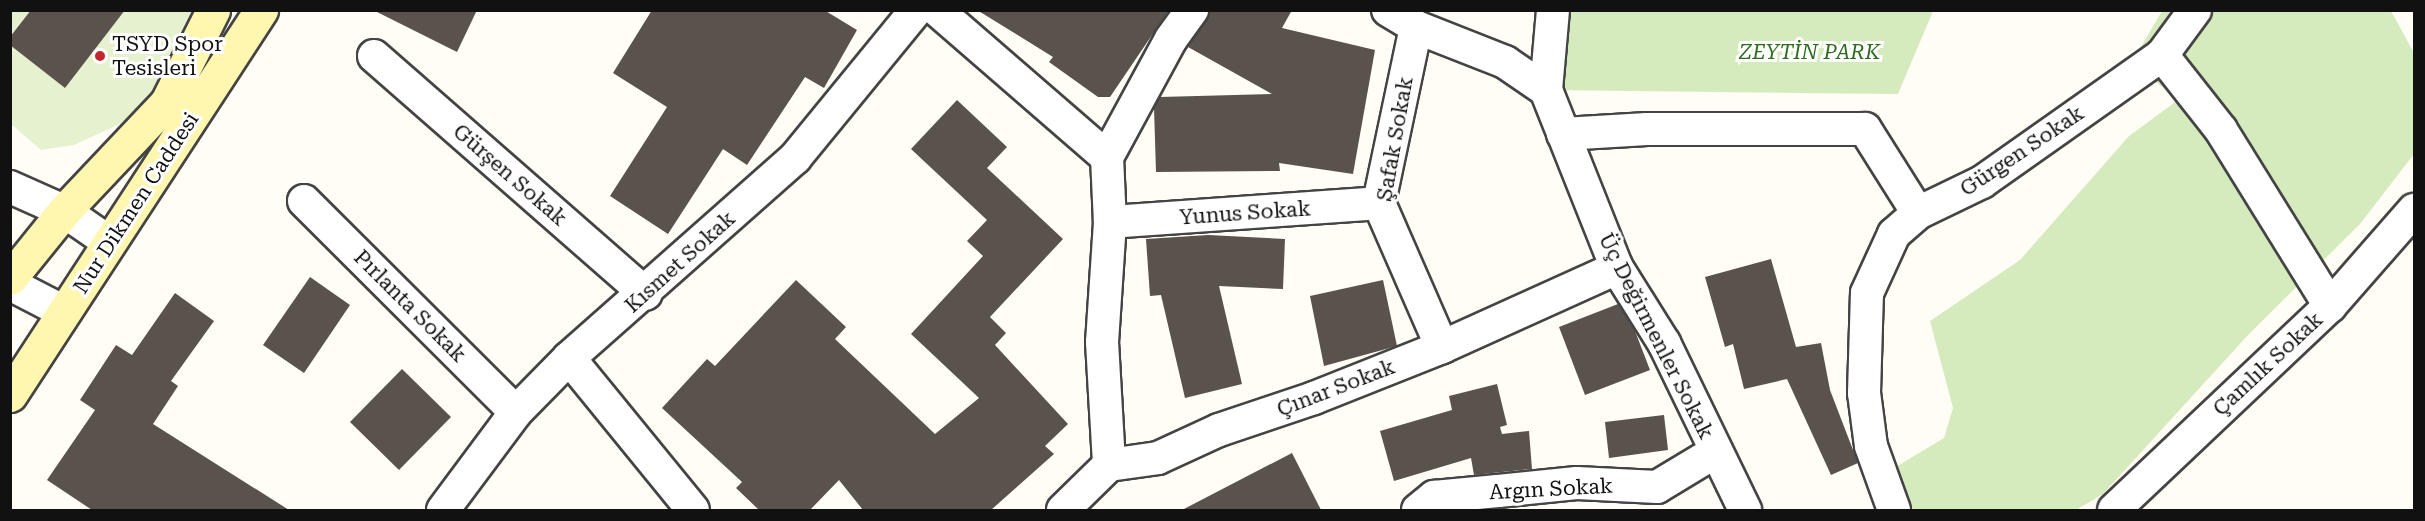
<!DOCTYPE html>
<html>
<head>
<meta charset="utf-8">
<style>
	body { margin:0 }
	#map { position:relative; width:2425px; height:521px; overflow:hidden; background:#fffdf5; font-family:"Roboto Serif",serif }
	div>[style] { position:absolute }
	.green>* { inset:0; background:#d5ebbd }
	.pitch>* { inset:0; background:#e6f2cf }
	.building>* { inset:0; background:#5a524d }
	.roads { filter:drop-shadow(2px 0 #444) drop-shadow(-2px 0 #444) drop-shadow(0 2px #444) drop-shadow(0 -2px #444) }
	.street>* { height:32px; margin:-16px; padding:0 16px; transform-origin:16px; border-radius:16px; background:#fff }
	.secondary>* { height:33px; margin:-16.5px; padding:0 16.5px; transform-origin:16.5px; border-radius:16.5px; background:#fff6b0 }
	.dots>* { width:16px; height:16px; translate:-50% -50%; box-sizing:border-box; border:3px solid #fff; border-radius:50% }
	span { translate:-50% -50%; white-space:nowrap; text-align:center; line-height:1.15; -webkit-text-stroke:6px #fff; paint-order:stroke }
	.poi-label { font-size:21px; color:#111 }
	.left { translate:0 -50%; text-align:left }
	.park-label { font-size:21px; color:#2f6b1f; font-style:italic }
	.street-label { font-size:21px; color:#111 }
	.frame { position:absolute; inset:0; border:12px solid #111; pointer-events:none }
</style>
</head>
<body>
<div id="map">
	<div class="green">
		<div style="clip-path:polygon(1566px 11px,1933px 11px,1898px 94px,1546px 90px)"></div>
		<div style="clip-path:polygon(2162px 11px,2391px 11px,2414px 53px,2414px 154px,2360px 224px,2248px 335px,2103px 494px,2076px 510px,1883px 510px,1869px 483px,1944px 438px,1953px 408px,1930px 321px,2020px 260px,2129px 136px,2178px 100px,2132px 62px)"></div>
	</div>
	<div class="pitch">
		<div style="clip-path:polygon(10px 11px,213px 11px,167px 102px,74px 145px,41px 150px,11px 124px)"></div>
	</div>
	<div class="building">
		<div style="clip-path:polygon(31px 10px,125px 10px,65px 88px,10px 45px,10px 37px)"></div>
		<div style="clip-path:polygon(373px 10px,477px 10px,457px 52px)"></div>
		<div style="clip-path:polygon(652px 10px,824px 10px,857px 30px,824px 88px,805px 77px,747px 165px,723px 149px,668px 234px,610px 196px,667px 107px,613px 73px)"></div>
		<div style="clip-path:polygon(977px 10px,1169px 10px,1110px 97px,1098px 97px,1049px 62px,1053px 57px)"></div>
		<div style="clip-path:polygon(1210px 10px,1292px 10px,1282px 28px,1375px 50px,1353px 174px,1279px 163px,1280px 171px,1156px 172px,1154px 108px,1160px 97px,1272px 94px,1188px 47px)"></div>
		<div style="clip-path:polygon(957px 100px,1007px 147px,987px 168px,1063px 239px,990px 317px,1006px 333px,995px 345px,1068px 424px,1045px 446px,1054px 454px,991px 510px,863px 510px,839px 480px,810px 510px,759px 510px,736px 488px,742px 482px,662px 408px,707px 359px,715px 366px,796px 280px,846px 327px,835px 339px,935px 434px,979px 398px,911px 334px,983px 256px,967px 241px,987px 220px,911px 149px)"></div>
		<div style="clip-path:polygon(1208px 235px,1285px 239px,1283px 289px,1219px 286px,1242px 384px,1185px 398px,1161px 295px,1150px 296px,1146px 239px)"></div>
		<div style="clip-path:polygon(1771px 259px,1796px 347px,1821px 343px,1830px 390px,1858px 463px,1831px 475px,1787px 379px,1744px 389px,1733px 344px,1725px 347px,1705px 277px)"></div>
		<div style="clip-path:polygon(310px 277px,350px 305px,304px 373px,263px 345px)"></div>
		<div style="clip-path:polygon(1383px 280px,1397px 346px,1324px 366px,1310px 296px)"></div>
		<div style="clip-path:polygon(175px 293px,214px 321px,171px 381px,178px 386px,153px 424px,289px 510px,92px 510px,47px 480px,95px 410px,80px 400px,116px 345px,132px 355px)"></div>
		<div style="clip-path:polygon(1618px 304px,1635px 331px,1650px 370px,1585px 395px,1559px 327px)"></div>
		<div style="clip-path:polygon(402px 369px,451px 417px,399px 470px,350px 422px)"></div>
		<div style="clip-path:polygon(1497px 384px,1507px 425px,1500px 427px,1502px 434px,1529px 431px,1532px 469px,1474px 475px,1471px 458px,1394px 481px,1380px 431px,1452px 410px,1449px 396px)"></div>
		<div style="clip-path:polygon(1664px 415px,1668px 450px,1609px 458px,1605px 422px)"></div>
		<div style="clip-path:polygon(1292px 453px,1321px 510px,1182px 510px)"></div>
	</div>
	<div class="roads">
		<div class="street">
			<div style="left:937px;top:10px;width:225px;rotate:40.9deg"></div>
			<div style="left:1388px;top:10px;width:33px;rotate:31deg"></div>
			<div style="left:1416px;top:27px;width:96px;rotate:21.5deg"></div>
			<div style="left:1505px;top:62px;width:50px;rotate:34.3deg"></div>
			<div style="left:1546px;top:90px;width:192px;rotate:68.3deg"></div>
			<div style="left:1617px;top:268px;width:89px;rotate:57.9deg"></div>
			<div style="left:1664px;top:343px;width:186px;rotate:64.1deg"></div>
			<div style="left:1416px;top:27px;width:180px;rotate:101.9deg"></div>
			<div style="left:1379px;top:203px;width:157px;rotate:66.4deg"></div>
			<div style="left:2162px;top:55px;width:95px;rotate:51.8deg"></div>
			<div style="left:2221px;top:130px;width:207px;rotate:58.2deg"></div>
			<div style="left:374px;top:56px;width:361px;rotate:41.2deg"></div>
			<div style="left:1546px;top:90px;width:80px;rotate:-85deg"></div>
			<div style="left:1563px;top:134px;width:84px;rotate:-3.4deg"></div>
			<div style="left:1647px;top:129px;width:218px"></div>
			<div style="left:1865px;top:129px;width:99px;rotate:57.8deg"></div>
			<div style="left:1107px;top:157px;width:65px;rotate:87.4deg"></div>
			<div style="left:1110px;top:222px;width:120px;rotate:93.8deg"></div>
			<div style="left:1102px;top:342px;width:123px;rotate:86.7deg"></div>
			<div style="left:1107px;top:157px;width:134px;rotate:-61.5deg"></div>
			<div style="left:1171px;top:39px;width:36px;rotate:-54deg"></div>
			<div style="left:10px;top:187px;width:59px;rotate:24deg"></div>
			<div style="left:64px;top:211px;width:56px;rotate:34.8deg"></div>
			<div style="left:304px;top:201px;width:299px;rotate:44.9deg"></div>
			<div style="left:1110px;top:222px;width:270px;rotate:-4deg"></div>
			<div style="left:10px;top:284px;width:61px;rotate:27.4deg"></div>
			<div style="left:569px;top:358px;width:196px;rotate:50.8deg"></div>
			<div style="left:443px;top:510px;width:122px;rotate:-53.3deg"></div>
			<div style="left:516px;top:412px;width:76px;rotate:-45.5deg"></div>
			<div style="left:569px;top:358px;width:302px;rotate:-41.5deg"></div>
			<div style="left:795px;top:158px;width:191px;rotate:-50.7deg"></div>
			<div style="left:1063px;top:510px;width:64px;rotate:-44.4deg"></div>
			<div style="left:1109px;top:465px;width:49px;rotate:-8.1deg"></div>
			<div style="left:1158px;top:458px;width:67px;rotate:-24.7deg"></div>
			<div style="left:1219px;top:430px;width:100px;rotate:-18.6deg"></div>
			<div style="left:1314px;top:398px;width:138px;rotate:-21.7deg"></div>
			<div style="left:1442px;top:347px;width:192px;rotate:-24.3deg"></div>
			<div style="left:1418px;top:510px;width:21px;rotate:-39deg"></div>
			<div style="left:1434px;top:497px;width:64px;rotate:-5.4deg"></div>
			<div style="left:1498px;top:491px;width:79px;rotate:-5.8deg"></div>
			<div style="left:1577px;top:483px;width:80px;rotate:2.9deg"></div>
			<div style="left:1657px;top:487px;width:68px;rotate:-31.1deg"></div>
			<div style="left:1894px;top:510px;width:68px;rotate:-109.8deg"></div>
			<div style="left:1871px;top:446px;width:53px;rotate:-97.5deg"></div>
			<div style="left:1864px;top:393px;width:100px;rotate:-88.3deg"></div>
			<div style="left:1867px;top:293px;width:65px;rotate:-65.4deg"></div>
			<div style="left:1894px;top:234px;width:32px;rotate:-41deg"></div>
			<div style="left:1918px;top:213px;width:71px;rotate:-25.8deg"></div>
			<div style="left:1982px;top:182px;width:220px;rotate:-35.2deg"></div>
			<div style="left:2162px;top:55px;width:56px;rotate:-53.7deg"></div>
			<div style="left:2114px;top:510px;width:297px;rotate:-43.4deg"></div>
			<div style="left:2330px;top:306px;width:128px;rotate:-48.8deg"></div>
		</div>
		<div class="secondary">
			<div style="left:10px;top:278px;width:86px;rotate:-51.1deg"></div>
			<div style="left:64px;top:211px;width:150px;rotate:-46.6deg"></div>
			<div style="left:167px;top:102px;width:103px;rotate:-63.4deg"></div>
			<div style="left:10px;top:395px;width:460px;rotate:-56.9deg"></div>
		</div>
	</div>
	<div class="dots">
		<div style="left:100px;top:56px;background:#c4262e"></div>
	</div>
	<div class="poi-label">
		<span class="left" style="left:112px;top:56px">TSYD Spor<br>Tesisleri</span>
	</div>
	<div class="park-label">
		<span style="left:1810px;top:52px">ZEYTİN PARK</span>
	</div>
	<div class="street-label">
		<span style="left:1395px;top:139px;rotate:-80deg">Şafak Sokak</span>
		<span style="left:2022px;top:151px;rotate:-34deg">Gürgen Sokak</span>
		<span style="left:510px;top:175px;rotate:41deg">Gürşen Sokak</span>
		<span style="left:136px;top:203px;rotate:-57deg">Nur Dikmen Caddesi</span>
		<span style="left:1245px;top:213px;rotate:-4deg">Yunus Sokak</span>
		<span style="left:680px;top:262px;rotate:-42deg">Kısmet Sokak</span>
		<span style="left:410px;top:306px;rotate:45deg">Pırlanta Sokak</span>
		<span style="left:1656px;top:336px;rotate:63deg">Üç Değirmenler Sokak</span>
		<span style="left:2268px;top:364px;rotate:-43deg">Çamlık Sokak</span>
		<span style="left:1336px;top:388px;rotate:-21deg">Çınar Sokak</span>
		<span style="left:1551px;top:489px;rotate:-3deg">Argın Sokak</span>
	</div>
	<div class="frame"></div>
</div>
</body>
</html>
